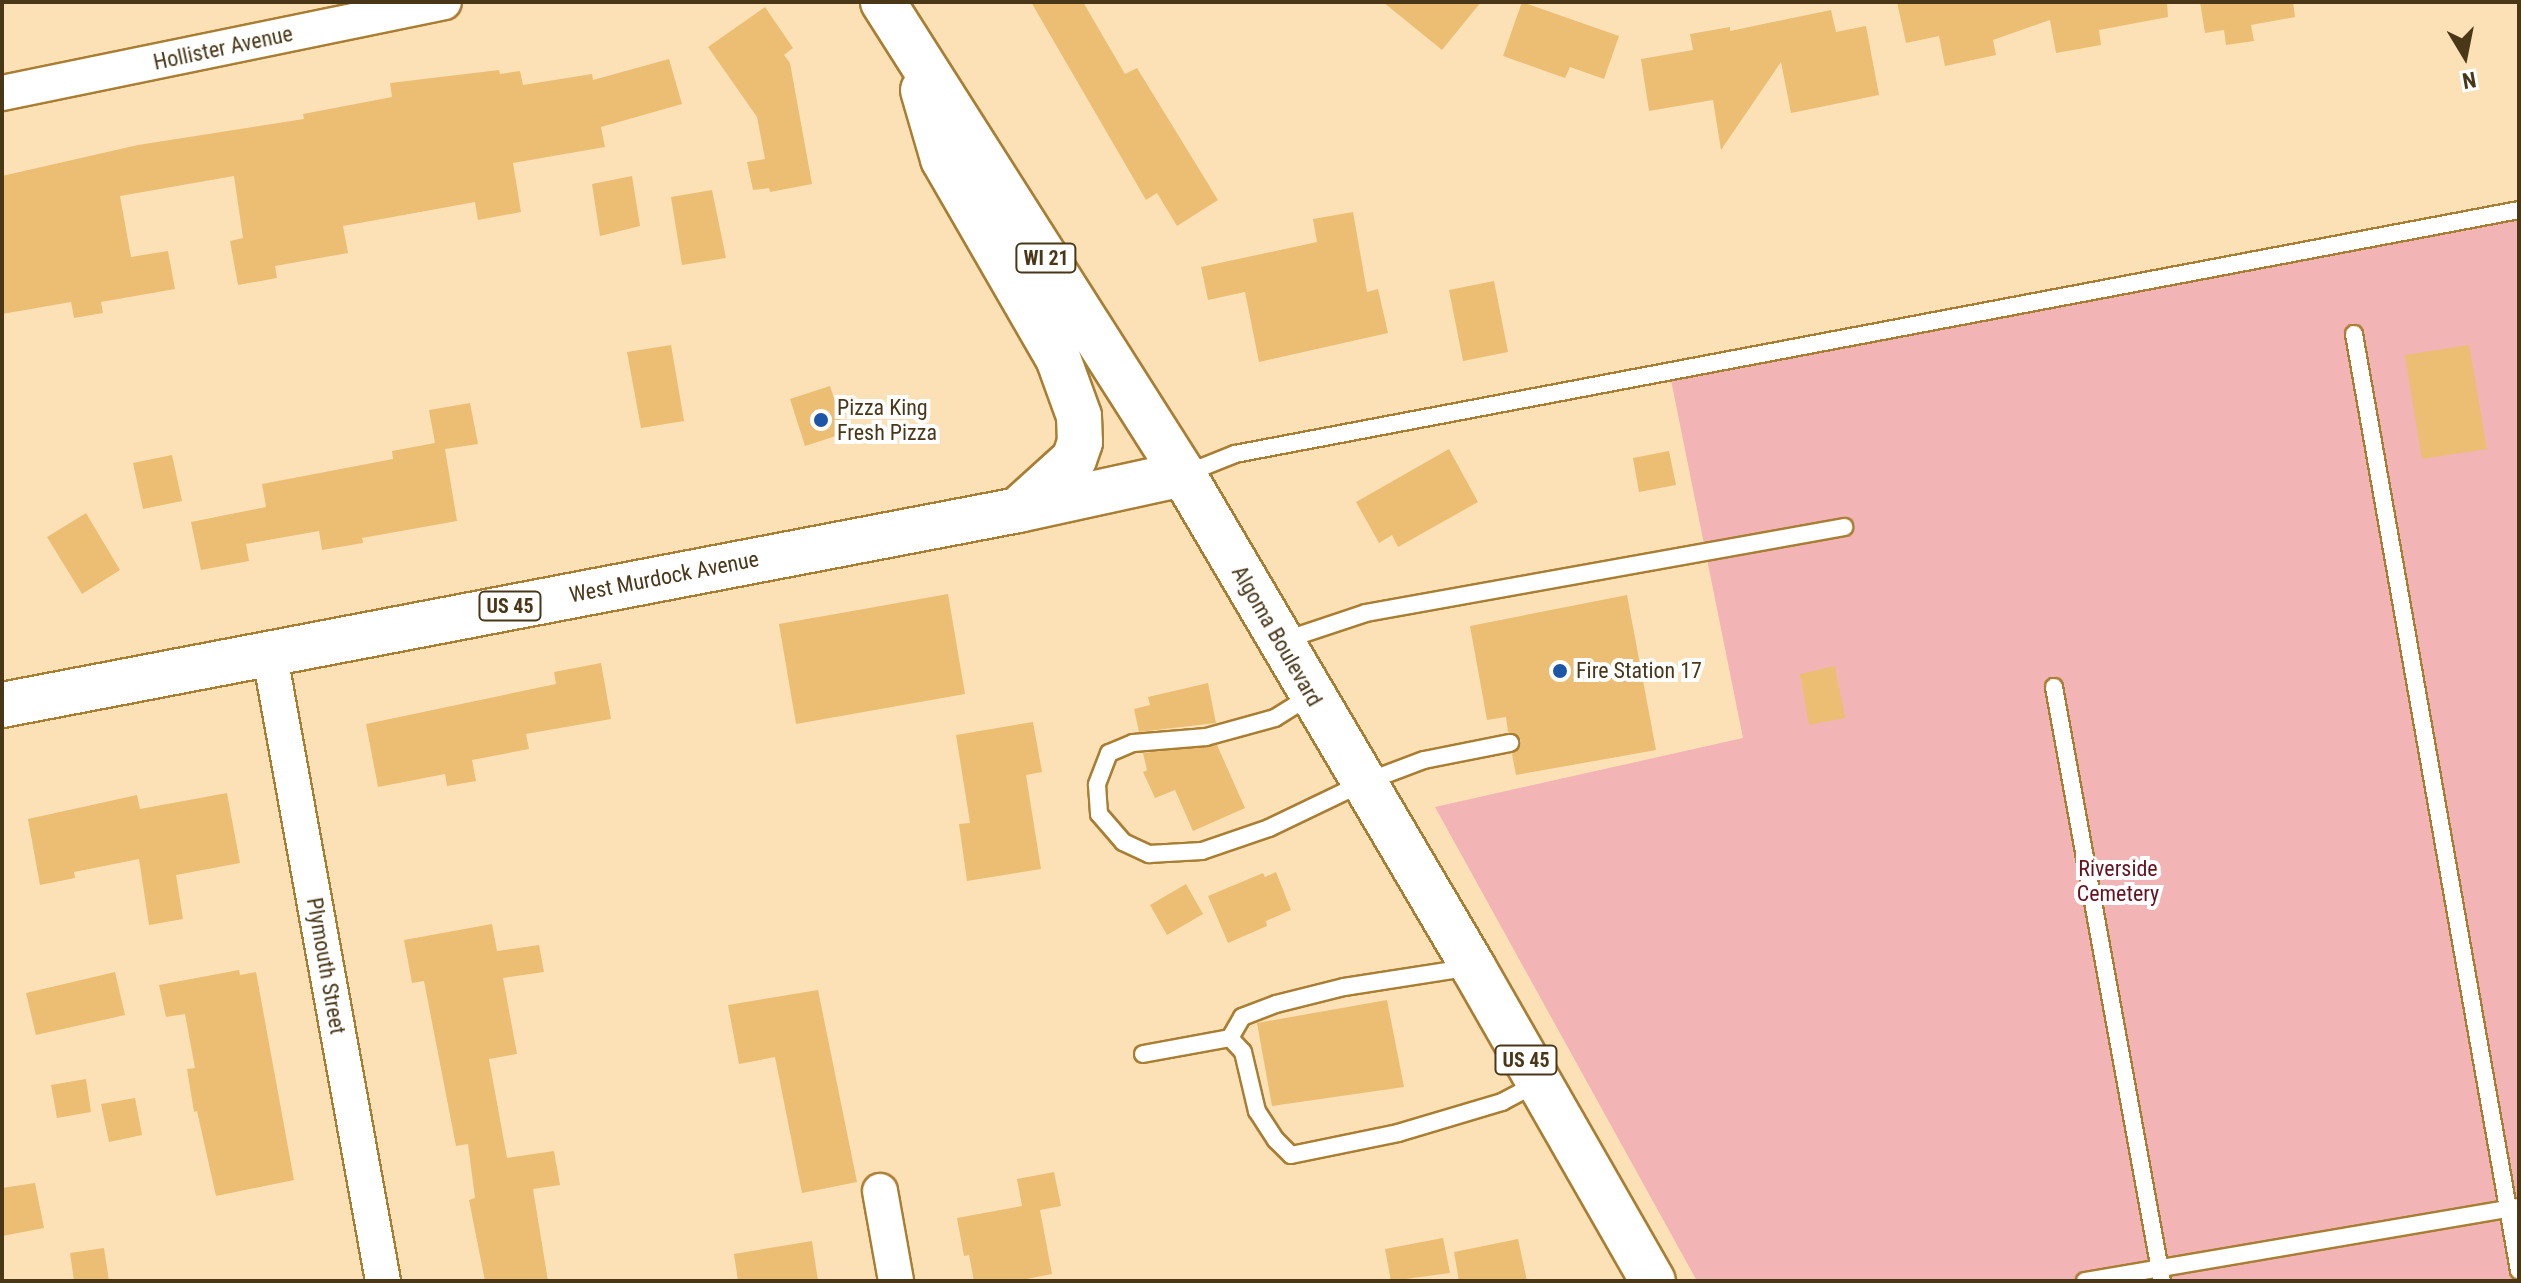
<!DOCTYPE html>
<html>
<head>
<meta charset="utf-8">
<style>
	body { margin:0 }
	#map { position:relative; width:2521px; height:1283px; overflow:hidden; background:#fde1b6; font-family:"Roboto Condensed",sans-serif }
	div>[style] { position:absolute }
	.green>* { inset:0; background:#f3b4b5 }
	.building>* { inset:0; background:#ebbe74 }
	.roads { filter:drop-shadow(2px 0 #a87e33) drop-shadow(-2px 0 #a87e33) drop-shadow(0 2px #a87e33) drop-shadow(0 -2px #a87e33) }
	.lane>* { height:16px; margin:-8px; padding:0 8px; transform-origin:8px; border-radius:8px; background:#fff }
	.street>* { height:34px; margin:-17px; padding:0 17px; transform-origin:17px; border-radius:17px; background:#fff }
	.primary>* { height:44px; margin:-22px; padding:0 22px; transform-origin:22px; border-radius:22px; background:#fff }
	.dots>* { width:22px; height:22px; translate:-50% -50%; box-sizing:border-box; border:4px solid #fff; border-radius:50% }
	span { translate:-50% -50%; white-space:nowrap; text-align:center; line-height:1.15; -webkit-text-stroke:8px #fff; paint-order:stroke }
	.shield-label span { padding:2px 6px; background:#fff; border:2px solid; border-radius:6px; -webkit-text-stroke-width:0 }
	.shield-label { font-size:20px; color:#4a3718; font-weight:700 }
	.street-label { font-size:22px; color:#4a3718 }
	.poi-label { font-size:22px; color:#4a3718 }
	.left { translate:0 -50%; text-align:left }
	.park-label { font-size:22px; color:#66121f }
	.frame { position:absolute; inset:0; border:4px solid #4a3718; pointer-events:none }
	.north { position:absolute; left:2425px; top:16px; width:80px; height:80px; -webkit-text-stroke:6px #fff; paint-order:stroke; rotate:170deg; font-size:22px; font-weight:700; line-height:32px; text-align:center; color:#4a3718 }
	.north::after { content:''; display:block; margin:auto; width:28px; height:36px; background:#4a3718; clip-path:polygon(50% 0,100% 100%,50% 72%,0 100%) }
</style>
</head>
<body>
<div id="map">
	<div class="green">
		<div style="clip-path:polygon(2519px 212px,2519px 1281px,1697px 1281px,1435px 807px,1743px 738px,1671px 380px)"></div>
	</div>
	<div class="building">
		<div style="clip-path:polygon(1031px 2px,1083px 2px,1125px 74px,1137px 68px,1218px 200px,1177px 226px,1157px 193px,1146px 200px)"></div>
		<div style="clip-path:polygon(1383px 2px,1481px 2px,1442px 50px)"></div>
		<div style="clip-path:polygon(1522px 2px,1619px 36px,1604px 79px,1570px 67px,1565px 78px,1503px 56px)"></div>
		<div style="clip-path:polygon(1897px 2px,2167px 2px,2168px 17px,2099px 30px,2101px 45px,2056px 53px,2050px 20px,1993px 40px,1996px 55px,1945px 66px,1939px 36px,1906px 43px)"></div>
		<div style="clip-path:polygon(2200px 2px,2293px 2px,2295px 17px,2251px 25px,2254px 41px,2226px 45px,2224px 30px,2205px 33px)"></div>
		<div style="clip-path:polygon(765px 7px,793px 48px,784px 55px,790px 63px,812px 184px,770px 192px,769px 188px,753px 190px,747px 162px,765px 159px,757px 117px,708px 47px)"></div>
		<div style="clip-path:polygon(1831px 10px,1836px 32px,1866px 26px,1879px 95px,1791px 113px,1781px 62px,1721px 150px,1713px 100px,1649px 111px,1641px 59px,1693px 50px,1690px 34px,1730px 27px,1730px 31px)"></div>
		<div style="clip-path:polygon(669px 59px,682px 104px,601px 127px,605px 147px,513px 163px,521px 212px,478px 220px,475px 202px,343px 226px,348px 253px,275px 266px,277px 278px,238px 285px,230px 241px,243px 238px,234px 176px,120px 196px,131px 257px,168px 251px,175px 289px,101px 302px,103px 313px,74px 318px,71px 302px,2px 314px,2px 176px,138px 145px,304px 119px,303px 114px,392px 97px,390px 83px,499px 70px,500px 74px,520px 71px,523px 85px,592px 74px,593px 80px)"></div>
		<div style="clip-path:polygon(632px 176px,640px 226px,600px 236px,592px 184px)"></div>
		<div style="clip-path:polygon(712px 190px,726px 258px,682px 265px,671px 197px)"></div>
		<div style="clip-path:polygon(1353px 212px,1367px 292px,1378px 289px,1388px 333px,1259px 362px,1245px 292px,1208px 300px,1201px 267px,1317px 242px,1313px 219px)"></div>
		<div style="clip-path:polygon(1494px 281px,1508px 352px,1463px 361px,1449px 290px)"></div>
		<div style="clip-path:polygon(671px 345px,684px 421px,641px 428px,627px 352px)"></div>
		<div style="clip-path:polygon(2469px 345px,2487px 449px,2422px 459px,2405px 355px)"></div>
		<div style="clip-path:polygon(830px 386px,845px 433px,805px 446px,790px 399px)"></div>
		<div style="clip-path:polygon(470px 403px,478px 444px,445px 449px,457px 521px,362px 538px,363px 543px,322px 550px,319px 531px,246px 544px,249px 561px,201px 570px,191px 522px,266px 507px,262px 484px,393px 459px,392px 451px,435px 443px,429px 410px)"></div>
		<div style="clip-path:polygon(1449px 449px,1478px 502px,1398px 547px,1392px 535px,1379px 543px,1356px 502px)"></div>
		<div style="clip-path:polygon(1669px 451px,1676px 485px,1639px 492px,1633px 458px)"></div>
		<div style="clip-path:polygon(172px 455px,182px 501px,143px 509px,133px 463px)"></div>
		<div style="clip-path:polygon(86px 513px,120px 570px,82px 594px,47px 537px)"></div>
		<div style="clip-path:polygon(948px 594px,965px 694px,796px 724px,779px 624px)"></div>
		<div style="clip-path:polygon(1627px 595px,1656px 750px,1516px 775px,1512px 754px,1520px 747px,1521px 740px,1508px 732px,1506px 717px,1487px 720px,1470px 626px)"></div>
		<div style="clip-path:polygon(601px 663px,611px 719px,526px 734px,529px 749px,472px 760px,476px 781px,447px 786px,445px 774px,378px 787px,366px 724px,556px 684px,554px 672px)"></div>
		<div style="clip-path:polygon(1835px 666px,1845px 718px,1809px 725px,1800px 674px)"></div>
		<div style="clip-path:polygon(1208px 683px,1216px 723px,1139px 732px,1134px 709px,1150px 705px,1148px 697px)"></div>
		<div style="clip-path:polygon(1033px 722px,1042px 772px,1026px 775px,1041px 869px,967px 881px,959px 824px,970px 823px,956px 735px)"></div>
		<div style="clip-path:polygon(1217px 745px,1245px 808px,1193px 831px,1175px 790px,1155px 798px,1143px 772px,1147px 770px,1143px 753px)"></div>
		<div style="clip-path:polygon(227px 793px,240px 863px,176px 875px,183px 919px,149px 925px,139px 859px,74px 872px,75px 878px,40px 885px,28px 819px,137px 795px,140px 809px)"></div>
		<div style="clip-path:polygon(1276px 872px,1291px 910px,1266px 921px,1267px 926px,1228px 943px,1208px 896px,1263px 873px,1265px 877px)"></div>
		<div style="clip-path:polygon(1186px 884px,1203px 914px,1167px 935px,1150px 905px)"></div>
		<div style="clip-path:polygon(492px 924px,497px 951px,539px 945px,544px 972px,503px 978px,517px 1054px,489px 1059px,507px 1158px,554px 1151px,560px 1185px,533px 1189px,548px 1281px,485px 1281px,469px 1200px,475px 1198px,468px 1144px,456px 1146px,424px 981px,412px 983px,404px 940px)"></div>
		<div style="clip-path:polygon(239px 970px,240px 975px,256px 972px,294px 1180px,216px 1196px,197px 1111px,194px 1112px,187px 1069px,195px 1068px,185px 1014px,166px 1017px,159px 985px)"></div>
		<div style="clip-path:polygon(115px 972px,125px 1015px,36px 1035px,26px 993px)"></div>
		<div style="clip-path:polygon(818px 990px,857px 1182px,802px 1193px,775px 1057px,739px 1064px,728px 1005px)"></div>
		<div style="clip-path:polygon(1387px 1000px,1404px 1087px,1272px 1106px,1257px 1023px)"></div>
		<div style="clip-path:polygon(86px 1079px,91px 1112px,57px 1118px,51px 1085px)"></div>
		<div style="clip-path:polygon(135px 1098px,142px 1135px,109px 1142px,101px 1104px)"></div>
		<div style="clip-path:polygon(1054px 1172px,1061px 1206px,1040px 1210px,1052px 1274px,1016px 1281px,974px 1281px,969px 1255px,964px 1256px,957px 1218px,1022px 1206px,1017px 1179px)"></div>
		<div style="clip-path:polygon(35px 1183px,44px 1228px,2px 1236px,2px 1188px)"></div>
		<div style="clip-path:polygon(1443px 1238px,1450px 1273px,1391px 1281px,1385px 1249px)"></div>
		<div style="clip-path:polygon(1518px 1239px,1527px 1281px,1459px 1281px,1454px 1252px)"></div>
		<div style="clip-path:polygon(812px 1241px,818px 1281px,738px 1281px,734px 1254px)"></div>
		<div style="clip-path:polygon(104px 1248px,109px 1281px,74px 1281px,70px 1253px)"></div>
	</div>
	<div class="roads">
		<div class="lane">
			<div style="left:2354px;top:334px;width:951px;rotate:80.01deg"></div>
			<div style="left:1185px;top:474px;width:54px;rotate:-21.8deg"></div>
			<div style="left:1235px;top:454px;width:1307px;rotate:-10.76deg"></div>
			<div style="left:1285px;top:640px;width:85px;rotate:-18.4deg"></div>
			<div style="left:1366px;top:613px;width:486px;rotate:-10.2deg"></div>
			<div style="left:2054px;top:687px;width:604px;rotate:79.7deg"></div>
			<div style="left:1310px;top:696px;width:41px;rotate:147.8deg"></div>
			<div style="left:1275px;top:718px;width:72px;rotate:164.6deg"></div>
			<div style="left:1206px;top:737px;width:73px;rotate:175.3deg"></div>
			<div style="left:1133px;top:743px;width:26px;rotate:157deg"></div>
			<div style="left:1109px;top:753px;width:34px;rotate:111deg"></div>
			<div style="left:1097px;top:785px;width:29px;rotate:86deg"></div>
			<div style="left:1099px;top:814px;width:37px;rotate:49deg"></div>
			<div style="left:1123px;top:842px;width:29px;rotate:25deg"></div>
			<div style="left:1149px;top:854px;width:53px;rotate:-3.2deg"></div>
			<div style="left:1202px;top:851px;width:71px;rotate:-18.9deg"></div>
			<div style="left:1269px;top:828px;width:104px;rotate:-25.6deg"></div>
			<div style="left:1363px;top:783px;width:65px;rotate:-20.7deg"></div>
			<div style="left:1424px;top:760px;width:88px;rotate:-11.2deg"></div>
			<div style="left:1230px;top:1038px;width:24px;rotate:-60deg"></div>
			<div style="left:1242px;top:1017px;width:36px;rotate:-21deg"></div>
			<div style="left:1276px;top:1004px;width:70px;rotate:-14deg"></div>
			<div style="left:1344px;top:987px;width:129px;rotate:-8.9deg"></div>
			<div style="left:1143px;top:1054px;width:88px;rotate:-10.4deg"></div>
			<div style="left:1230px;top:1038px;width:19px;rotate:47deg"></div>
			<div style="left:1243px;top:1052px;width:61px;rotate:76.7deg"></div>
			<div style="left:1257px;top:1111px;width:35px;rotate:57deg"></div>
			<div style="left:1276px;top:1140px;width:21px;rotate:45deg"></div>
			<div style="left:1291px;top:1155px;width:109px;rotate:-11.6deg"></div>
			<div style="left:1398px;top:1133px;width:109px;rotate:-16.6deg"></div>
			<div style="left:1502px;top:1102px;width:40px;rotate:-28deg"></div>
			<div style="left:2085px;top:1281px;width:440px;rotate:-9.7deg"></div>
		</div>
		<div class="street">
			<div style="left:2px;top:93px;width:451px;rotate:-11.6deg"></div>
			<div style="left:269px;top:651px;width:640px;rotate:79.74deg"></div>
			<div style="left:880px;top:1191px;width:91px;rotate:79.9deg"></div>
		</div>
		<div class="primary">
			<div style="left:883px;top:2px;width:559px;rotate:57.56deg"></div>
			<div style="left:1183px;top:474px;width:572px;rotate:59.53deg"></div>
			<div style="left:1473px;top:967px;width:362px;rotate:60.2deg"></div>
			<div style="left:923px;top:90px;width:72px;rotate:73.8deg"></div>
			<div style="left:943px;top:159px;width:230px;rotate:60deg"></div>
			<div style="left:1058px;top:358px;width:62px;rotate:70.1deg"></div>
			<div style="left:1079px;top:416px;width:26px;rotate:88deg"></div>
			<div style="left:1080px;top:442px;width:18px;rotate:109deg"></div>
			<div style="left:1074px;top:459px;width:72px;rotate:137.8deg"></div>
			<div style="left:2px;top:705px;width:1035px;rotate:-10.86deg"></div>
			<div style="left:1018px;top:510px;width:169px;rotate:-12.3deg"></div>
		</div>
	</div>
	<div class="dots">
		<div style="left:821px;top:420px;background:#1d55a7"></div>
		<div style="left:1560px;top:671px;background:#1d55a7"></div>
	</div>
	<div class="shield-label">
		<span style="left:1046px;top:258px">WI 21</span>
		<span style="left:510px;top:606px">US 45</span>
		<span style="left:1526px;top:1060px">US 45</span>
	</div>
	<div class="street-label">
		<span style="left:223px;top:48px;rotate:-12deg">Hollister Avenue</span>
		<span style="left:664px;top:577px;rotate:-11deg">West Murdock Avenue</span>
		<span style="left:1277px;top:636px;rotate:60deg">Algoma Boulevard</span>
		<span style="left:326px;top:966px;rotate:80deg">Plymouth Street</span>
	</div>
	<div class="poi-label">
		<span class="left" style="left:837px;top:420px">Pizza King<br>Fresh Pizza</span>
		<span class="left" style="left:1576px;top:671px">Fire Station 17</span>
	</div>
	<div class="park-label">
		<span style="left:2118px;top:881px">Riverside<br>Cemetery</span>
	</div>
	<div class="frame"></div>
	<div class="north">N</div>
</div>
</body>
</html>
